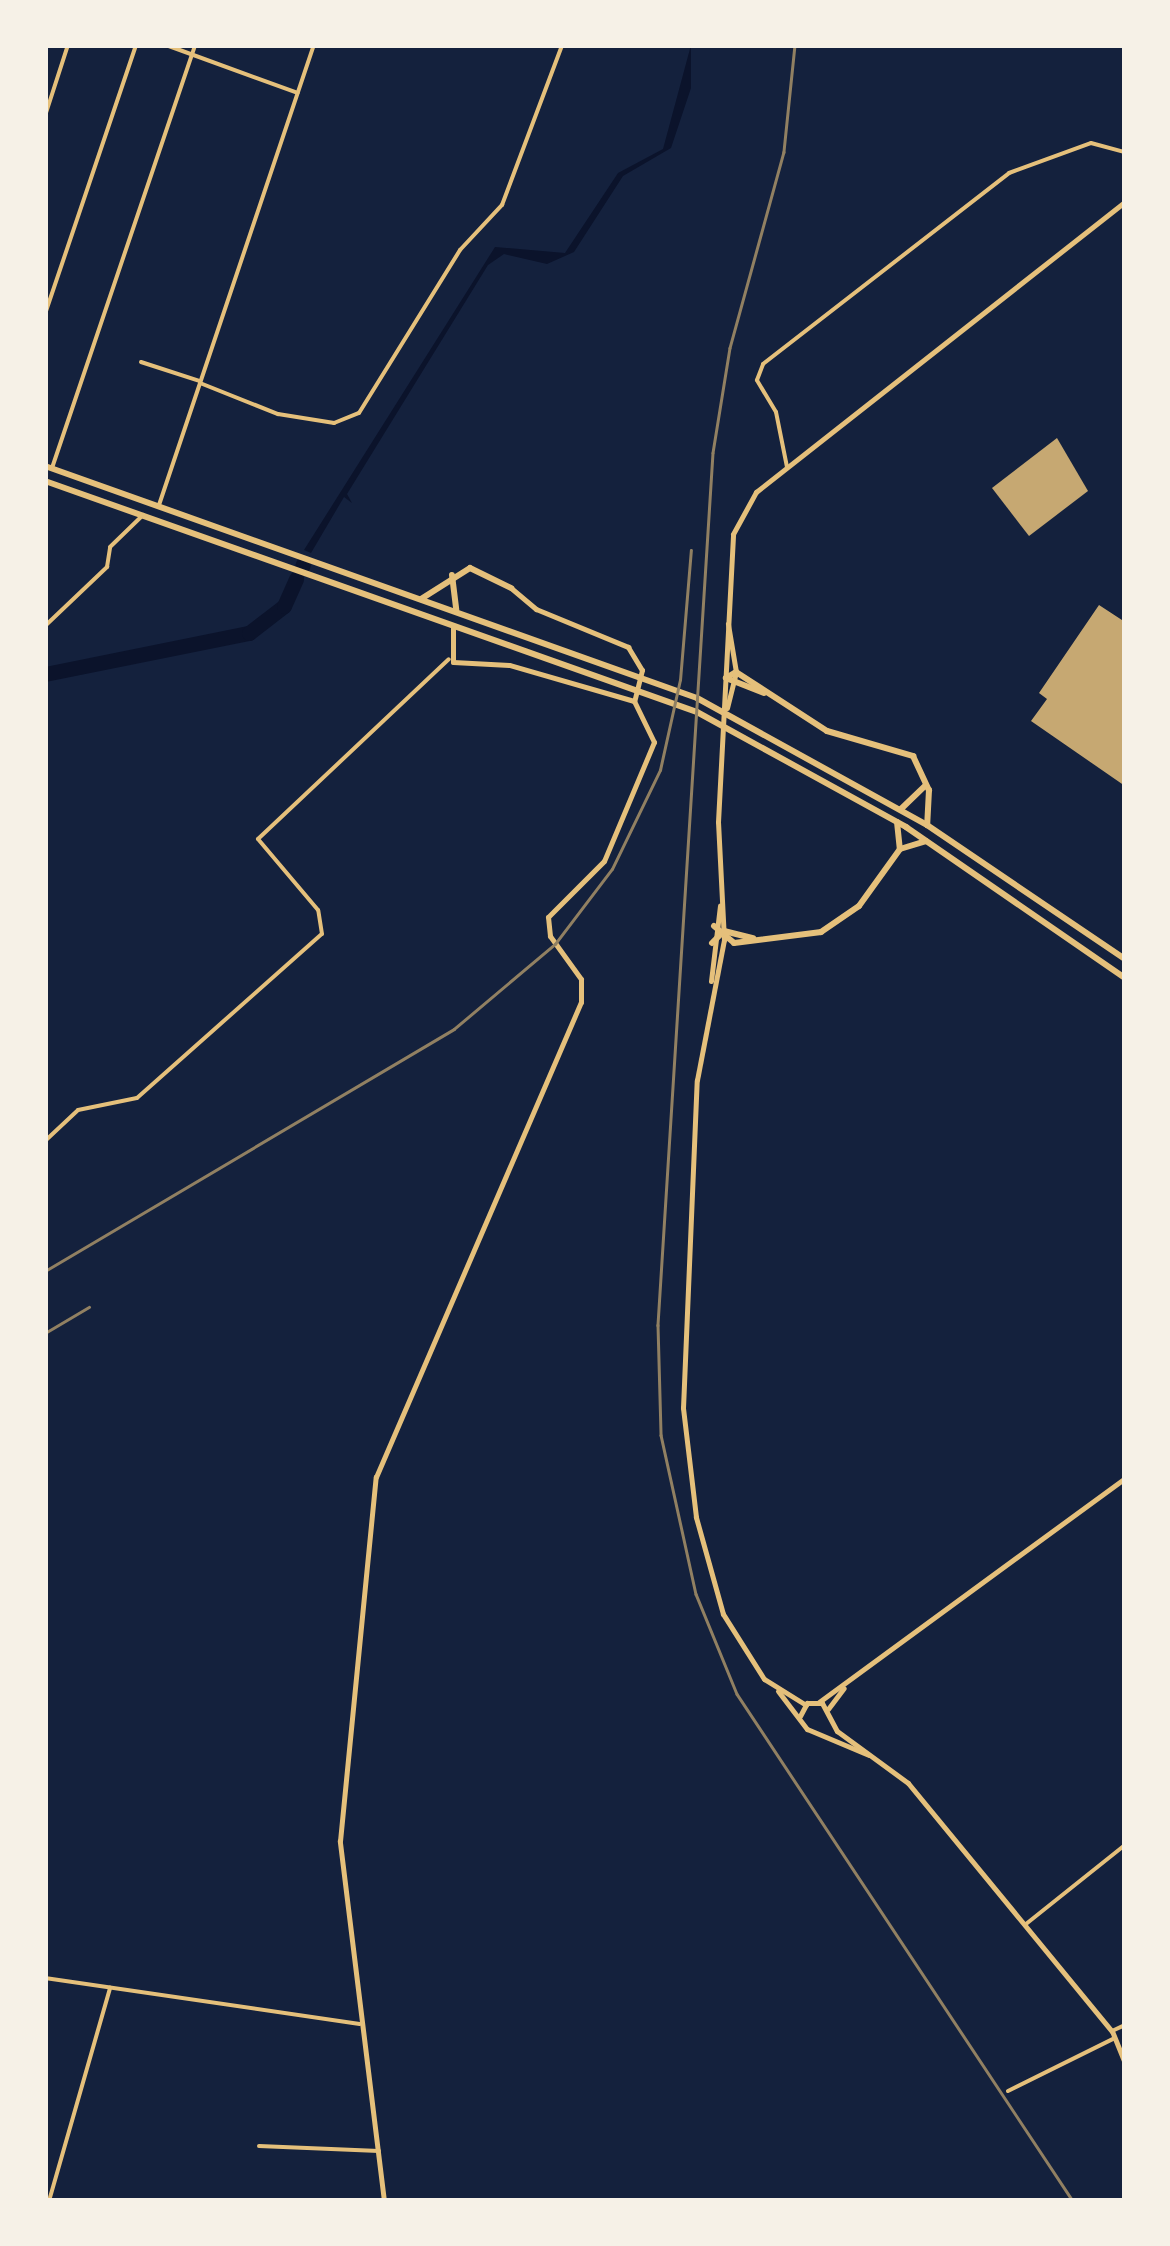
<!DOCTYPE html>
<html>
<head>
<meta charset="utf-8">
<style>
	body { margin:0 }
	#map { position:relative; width:1170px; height:2246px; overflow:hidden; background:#14213d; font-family:"Exo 2",sans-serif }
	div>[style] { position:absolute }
	.water>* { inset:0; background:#0b132b }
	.river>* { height:15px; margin:-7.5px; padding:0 7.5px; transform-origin:7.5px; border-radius:7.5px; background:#0b132b }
	.building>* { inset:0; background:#c6a872 }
	.minor>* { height:4px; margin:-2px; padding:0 2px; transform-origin:2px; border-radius:2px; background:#e5c07b }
	.tertiary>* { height:5px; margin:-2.5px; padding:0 2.5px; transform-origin:2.5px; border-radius:2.5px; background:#e5c07b }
	.primary>* { height:6px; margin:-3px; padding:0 3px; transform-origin:3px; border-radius:3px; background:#e5c07b }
	.rail>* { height:2.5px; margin:-1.25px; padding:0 1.25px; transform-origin:1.25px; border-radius:1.25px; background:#918062 }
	span { translate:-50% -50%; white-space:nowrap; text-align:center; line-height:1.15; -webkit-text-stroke:10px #f6f1e7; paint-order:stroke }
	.frame { position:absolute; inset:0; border:48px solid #f6f1e7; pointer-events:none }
</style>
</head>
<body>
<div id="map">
	<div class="water">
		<div style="clip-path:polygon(691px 45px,691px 88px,671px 148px,623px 176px,574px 252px,547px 264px,504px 254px,488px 265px,347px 494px,352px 503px,344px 497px,311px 553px,304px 550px,495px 247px,565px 253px,618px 173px,663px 149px)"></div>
	</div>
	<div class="river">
		<div style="left:302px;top:567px;width:3px;rotate:-72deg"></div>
		<div style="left:45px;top:674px;width:208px;rotate:-11.4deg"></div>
		<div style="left:249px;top:633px;width:44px;rotate:-37.6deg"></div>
		<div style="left:284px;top:606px;width:30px;rotate:-66deg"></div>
	</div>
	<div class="building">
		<div style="clip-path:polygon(1057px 438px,1088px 491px,1029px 536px,992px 488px)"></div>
		<div style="clip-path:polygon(1099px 605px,1125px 622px,1125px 786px,1031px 721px,1047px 699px,1039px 693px)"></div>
	</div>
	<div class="minor">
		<div style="left:166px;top:45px;width:140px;rotate:20deg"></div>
		<div style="left:1123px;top:45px;width:3px;rotate:45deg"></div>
		<div style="left:45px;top:116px;width:75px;rotate:-72.1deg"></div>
		<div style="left:45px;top:314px;width:284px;rotate:-71.3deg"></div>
		<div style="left:141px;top:362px;width:62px;rotate:17.9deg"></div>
		<div style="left:200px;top:383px;width:84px;rotate:21.7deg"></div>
		<div style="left:278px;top:414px;width:57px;rotate:9.1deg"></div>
		<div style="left:334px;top:423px;width:27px;rotate:-22deg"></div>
		<div style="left:359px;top:413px;width:192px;rotate:-58.2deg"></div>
		<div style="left:460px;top:250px;width:62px;rotate:-47deg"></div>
		<div style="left:502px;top:205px;width:171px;rotate:-69.4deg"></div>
		<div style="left:787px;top:467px;width:56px;rotate:-101.3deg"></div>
		<div style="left:776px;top:412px;width:37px;rotate:-121deg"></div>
		<div style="left:757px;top:380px;width:17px;rotate:-69deg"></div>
		<div style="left:763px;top:364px;width:311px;rotate:-37.8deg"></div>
		<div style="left:1009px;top:173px;width:87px;rotate:-20.1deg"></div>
		<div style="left:1091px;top:143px;width:35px;rotate:15deg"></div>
		<div style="left:52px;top:468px;width:447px;rotate:-71.3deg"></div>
		<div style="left:159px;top:505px;width:485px;rotate:-71.4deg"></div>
		<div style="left:45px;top:626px;width:86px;rotate:-43.6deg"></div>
		<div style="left:107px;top:567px;width:20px;rotate:-81deg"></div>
		<div style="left:110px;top:547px;width:46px;rotate:-44.1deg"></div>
		<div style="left:45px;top:1141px;width:45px;rotate:-43.2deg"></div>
		<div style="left:78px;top:1110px;width:60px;rotate:-11.5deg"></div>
		<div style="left:137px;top:1098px;width:247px;rotate:-41.6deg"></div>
		<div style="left:322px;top:934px;width:24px;rotate:-99deg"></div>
		<div style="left:318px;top:910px;width:93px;rotate:-130.2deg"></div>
		<div style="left:258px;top:839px;width:262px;rotate:-43.3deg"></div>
		<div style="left:1026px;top:1924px;width:127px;rotate:-38.6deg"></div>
		<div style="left:45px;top:1978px;width:318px;rotate:8.3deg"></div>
		<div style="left:1112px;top:2031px;width:14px;rotate:-25deg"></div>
		<div style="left:1008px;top:2091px;width:119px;rotate:-26.4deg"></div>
		<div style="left:259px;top:2146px;width:120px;rotate:2.4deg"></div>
		<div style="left:49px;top:2201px;width:222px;rotate:-74deg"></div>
	</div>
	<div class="tertiary">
		<div style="left:511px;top:588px;width:33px;rotate:40deg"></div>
		<div style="left:536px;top:609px;width:100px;rotate:22.4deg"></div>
		<div style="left:628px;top:647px;width:27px;rotate:59deg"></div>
		<div style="left:642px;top:670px;width:32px;rotate:104deg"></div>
		<div style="left:727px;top:708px;width:37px;rotate:-76deg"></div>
		<div style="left:736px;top:672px;width:49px;rotate:-99.5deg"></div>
		<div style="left:711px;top:981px;width:76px;rotate:-83.2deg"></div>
		<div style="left:778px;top:1691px;width:48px;rotate:52.7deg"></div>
		<div style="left:807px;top:1729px;width:67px;rotate:22.8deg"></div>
		<div style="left:819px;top:1702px;width:379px;rotate:-36.2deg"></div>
		<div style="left:806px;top:1705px;width:49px;rotate:-148.2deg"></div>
		<div style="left:764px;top:1679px;width:77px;rotate:-122.2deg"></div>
		<div style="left:723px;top:1614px;width:101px;rotate:-105.6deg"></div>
		<div style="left:696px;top:1517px;width:110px;rotate:-96.8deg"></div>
		<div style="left:683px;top:1408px;width:328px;rotate:-87.6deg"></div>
		<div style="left:697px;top:1080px;width:143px;rotate:-79.1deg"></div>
		<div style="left:724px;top:940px;width:118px;rotate:-92.9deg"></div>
		<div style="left:718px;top:822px;width:288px;rotate:-87deg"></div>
		<div style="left:733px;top:534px;width:48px;rotate:-61.3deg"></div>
		<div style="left:756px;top:492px;width:469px;rotate:-38.2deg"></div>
		<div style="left:828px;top:1709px;width:26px;rotate:-53deg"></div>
		<div style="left:800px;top:1716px;width:15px;rotate:-62deg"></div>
		<div style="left:807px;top:1703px;width:15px"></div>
		<div style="left:822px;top:1703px;width:32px;rotate:62deg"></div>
		<div style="left:837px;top:1731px;width:88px;rotate:36.2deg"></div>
		<div style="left:908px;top:1783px;width:321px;rotate:50.6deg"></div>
		<div style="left:1112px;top:2031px;width:35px;rotate:68deg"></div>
		<div style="left:384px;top:2201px;width:363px;rotate:-97deg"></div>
		<div style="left:340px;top:1841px;width:366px;rotate:-84.4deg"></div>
		<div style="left:376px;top:1477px;width:517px;rotate:-66.66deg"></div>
		<div style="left:581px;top:1002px;width:23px;rotate:-90deg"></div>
		<div style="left:581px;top:979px;width:53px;rotate:-125.8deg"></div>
		<div style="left:550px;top:936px;width:19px;rotate:-96deg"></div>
		<div style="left:548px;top:917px;width:79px;rotate:-45deg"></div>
		<div style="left:604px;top:861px;width:129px;rotate:-67.2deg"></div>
		<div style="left:654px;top:742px;width:46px;rotate:-116deg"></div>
		<div style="left:634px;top:701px;width:130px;rotate:-163.9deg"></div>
		<div style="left:509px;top:665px;width:56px;rotate:-176.9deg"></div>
		<div style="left:453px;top:662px;width:36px;rotate:-90deg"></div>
	</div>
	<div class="primary">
		<div style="left:45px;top:466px;width:692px;rotate:19.59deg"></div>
		<div style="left:697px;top:698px;width:263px;rotate:28.9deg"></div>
		<div style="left:927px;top:825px;width:239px;rotate:34.1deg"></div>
		<div style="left:45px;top:481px;width:692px;rotate:19.51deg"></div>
		<div style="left:697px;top:712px;width:239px;rotate:28.8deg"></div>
		<div style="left:906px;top:827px;width:266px;rotate:34.6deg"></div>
		<div style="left:452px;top:575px;width:35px;rotate:83deg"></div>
		<div style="left:421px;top:599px;width:58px;rotate:-32.3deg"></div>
		<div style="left:470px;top:568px;width:46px;rotate:26deg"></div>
		<div style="left:764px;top:693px;width:41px;rotate:-158.5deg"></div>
		<div style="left:726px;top:678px;width:12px;rotate:-31deg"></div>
		<div style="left:736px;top:672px;width:108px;rotate:33deg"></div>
		<div style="left:827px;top:731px;width:90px;rotate:16.2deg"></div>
		<div style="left:913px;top:756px;width:38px;rotate:65deg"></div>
		<div style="left:929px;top:790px;width:35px;rotate:93deg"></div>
		<div style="left:901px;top:809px;width:33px;rotate:-44deg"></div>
		<div style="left:897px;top:822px;width:27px;rotate:84deg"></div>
		<div style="left:714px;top:926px;width:26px;rotate:40deg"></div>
		<div style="left:734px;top:943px;width:88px;rotate:-7.2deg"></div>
		<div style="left:821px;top:932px;width:46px;rotate:-34.4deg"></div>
		<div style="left:859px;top:906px;width:70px;rotate:-54.3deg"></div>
		<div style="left:900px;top:849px;width:27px;rotate:-17deg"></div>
		<div style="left:712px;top:943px;width:17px;rotate:-45deg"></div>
		<div style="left:724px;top:931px;width:30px;rotate:14deg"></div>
	</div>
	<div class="rail">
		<div style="left:795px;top:45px;width:108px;rotate:95.9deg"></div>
		<div style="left:784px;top:152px;width:203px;rotate:105.4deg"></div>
		<div style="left:730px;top:348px;width:106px;rotate:99.2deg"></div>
		<div style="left:713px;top:453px;width:874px;rotate:93.61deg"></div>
		<div style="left:658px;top:1325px;width:110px;rotate:88.4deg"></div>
		<div style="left:661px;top:1435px;width:163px;rotate:77.6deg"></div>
		<div style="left:696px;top:1594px;width:108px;rotate:67.7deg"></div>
		<div style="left:737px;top:1694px;width:608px;rotate:56.47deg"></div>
		<div style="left:45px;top:1271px;width:475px;rotate:-30.6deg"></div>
		<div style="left:454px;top:1029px;width:132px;rotate:-40.1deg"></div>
		<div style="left:555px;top:944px;width:94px;rotate:-52.8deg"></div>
		<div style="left:612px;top:869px;width:110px;rotate:-64.1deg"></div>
		<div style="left:660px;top:770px;width:92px;rotate:-77.5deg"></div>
		<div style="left:680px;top:680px;width:130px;rotate:-85.2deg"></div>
		<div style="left:45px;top:1333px;width:51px;rotate:-30.6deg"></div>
	</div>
	<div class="frame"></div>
</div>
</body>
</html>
